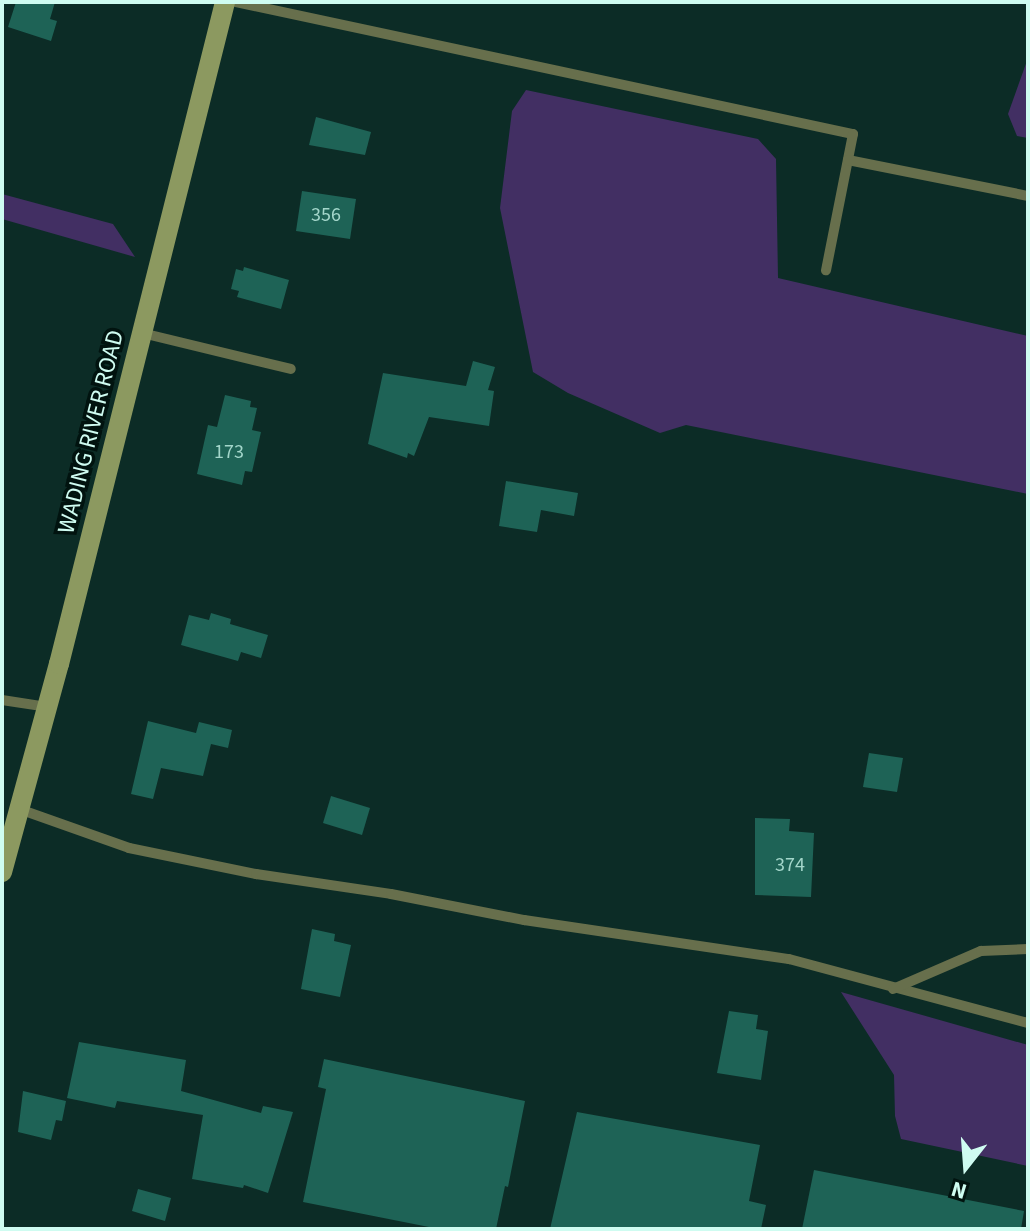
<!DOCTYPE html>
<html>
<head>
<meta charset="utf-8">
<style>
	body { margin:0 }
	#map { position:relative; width:1030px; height:1231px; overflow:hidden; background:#0c2c26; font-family:"Source Sans 3",sans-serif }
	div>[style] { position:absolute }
	.green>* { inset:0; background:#422f63 }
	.building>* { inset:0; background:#1e6356 }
	.lane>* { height:10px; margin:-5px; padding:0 5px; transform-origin:5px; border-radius:5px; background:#676f4c }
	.secondary>* { height:20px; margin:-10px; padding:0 10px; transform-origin:10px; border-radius:10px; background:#8c9960 }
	span { translate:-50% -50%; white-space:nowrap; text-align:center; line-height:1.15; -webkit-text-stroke:7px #01130f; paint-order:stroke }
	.number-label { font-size:20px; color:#a3d6ca }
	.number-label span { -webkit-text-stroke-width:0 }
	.street-label { font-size:24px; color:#cffcf1 }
	.frame { position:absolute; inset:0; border:4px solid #cffcf1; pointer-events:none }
	.north { position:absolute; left:926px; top:1127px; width:80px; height:80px; -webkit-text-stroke:6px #01130f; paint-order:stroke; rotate:197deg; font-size:22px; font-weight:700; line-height:32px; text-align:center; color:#cffcf1 }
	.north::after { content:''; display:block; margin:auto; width:28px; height:36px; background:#cffcf1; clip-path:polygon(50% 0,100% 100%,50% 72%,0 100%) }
</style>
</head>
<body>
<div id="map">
	<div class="green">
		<div style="clip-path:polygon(1028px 58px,1028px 138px,1017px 136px,1008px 114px)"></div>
		<div style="clip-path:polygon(526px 90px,758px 139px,776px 159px,778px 278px,1028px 336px,1028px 494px,686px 425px,660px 433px,568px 393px,533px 372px,500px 208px,512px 111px)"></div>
		<div style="clip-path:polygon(2px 194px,113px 224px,135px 257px,2px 219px)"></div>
		<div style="clip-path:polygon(841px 992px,1028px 1045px,1028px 1166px,901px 1139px,895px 1116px,894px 1075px)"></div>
	</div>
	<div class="building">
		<div style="clip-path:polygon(16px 2px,55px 2px,50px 19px,57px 21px,51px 41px,8px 27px)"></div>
		<div style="clip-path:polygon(316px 117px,371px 132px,365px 155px,309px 145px)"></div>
		<div style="clip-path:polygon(302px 191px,356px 199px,350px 239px,296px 231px)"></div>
		<div style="clip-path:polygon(244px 267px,289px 280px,281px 309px,237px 297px,239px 291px,231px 289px,236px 269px,243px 271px)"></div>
		<div style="clip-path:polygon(473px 361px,495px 367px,488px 390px,494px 391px,489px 426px,429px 417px,414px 456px,408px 453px,407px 458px,368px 444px,383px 373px,466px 386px)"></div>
		<div style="clip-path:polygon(225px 395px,251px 401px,250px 407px,257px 408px,252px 430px,261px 432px,252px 472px,245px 471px,242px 485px,197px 474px,208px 425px,217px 427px)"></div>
		<div style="clip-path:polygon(506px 481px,578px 493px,574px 516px,541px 510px,537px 532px,499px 526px)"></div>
		<div style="clip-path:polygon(211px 613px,231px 619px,230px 624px,268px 635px,261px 658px,241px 652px,238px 661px,181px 645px,189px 615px,209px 620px)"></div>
		<div style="clip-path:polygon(148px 721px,196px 733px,199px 722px,232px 730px,228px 748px,211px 744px,203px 776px,161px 768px,153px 799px,131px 794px)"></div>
		<div style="clip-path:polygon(869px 753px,903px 758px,897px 792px,863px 787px)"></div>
		<div style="clip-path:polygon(331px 796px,370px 808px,362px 835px,323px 823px)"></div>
		<div style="clip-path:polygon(755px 818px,790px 819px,789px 831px,814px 833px,811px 897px,755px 895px)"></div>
		<div style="clip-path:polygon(312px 929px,335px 934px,334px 941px,351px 945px,340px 997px,301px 989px)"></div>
		<div style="clip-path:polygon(729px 1011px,758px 1015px,756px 1029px,768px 1031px,761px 1080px,717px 1073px)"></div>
		<div style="clip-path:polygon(79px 1042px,186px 1060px,181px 1091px,261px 1113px,263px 1106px,293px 1112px,268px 1193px,244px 1185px,243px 1188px,192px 1179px,203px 1115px,117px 1101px,115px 1108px,67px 1098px)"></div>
		<div style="clip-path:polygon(324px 1059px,525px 1101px,508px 1187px,505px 1186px,496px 1229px,439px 1229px,303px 1202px,326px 1089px,318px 1087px)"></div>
		<div style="clip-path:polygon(23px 1091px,66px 1101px,62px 1121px,56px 1120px,51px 1140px,18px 1132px)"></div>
		<div style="clip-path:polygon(577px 1112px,760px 1145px,749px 1201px,766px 1205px,761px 1229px,550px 1229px)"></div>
		<div style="clip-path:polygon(814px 1170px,1024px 1211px,1021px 1229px,802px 1229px)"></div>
		<div style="clip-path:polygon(138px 1189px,171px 1198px,165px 1221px,132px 1211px)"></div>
	</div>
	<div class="lane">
		<div style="left:236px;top:2px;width:631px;rotate:12.08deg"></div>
		<div style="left:853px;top:134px;width:139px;rotate:101.2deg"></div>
		<div style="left:848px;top:160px;width:184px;rotate:11.3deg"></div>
		<div style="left:142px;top:333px;width:153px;rotate:13.6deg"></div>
		<div style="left:2px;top:700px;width:47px;rotate:8.7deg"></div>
		<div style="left:19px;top:809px;width:117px;rotate:19.5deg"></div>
		<div style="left:129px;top:848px;width:130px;rotate:11.6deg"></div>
		<div style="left:256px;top:874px;width:136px;rotate:8.4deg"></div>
		<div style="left:391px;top:894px;width:136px;rotate:11.1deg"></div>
		<div style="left:524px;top:920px;width:268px;rotate:8.4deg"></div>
		<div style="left:789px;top:959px;width:247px;rotate:15deg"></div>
		<div style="left:893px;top:989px;width:96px;rotate:-23.4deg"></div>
		<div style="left:981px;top:951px;width:47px;rotate:-2.4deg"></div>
	</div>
	<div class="secondary">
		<div style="left:2px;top:872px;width:216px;rotate:-74.7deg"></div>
		<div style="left:59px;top:664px;width:682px;rotate:-75.92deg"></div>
	</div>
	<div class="number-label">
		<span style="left:326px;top:215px">356</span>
		<span style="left:229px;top:452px">173</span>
		<span style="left:790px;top:865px">374</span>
	</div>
	<div class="street-label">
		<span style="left:91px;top:432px;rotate:-76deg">WADING RIVER ROAD</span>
	</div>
	<div class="frame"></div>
	<div class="north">N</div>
</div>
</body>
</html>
